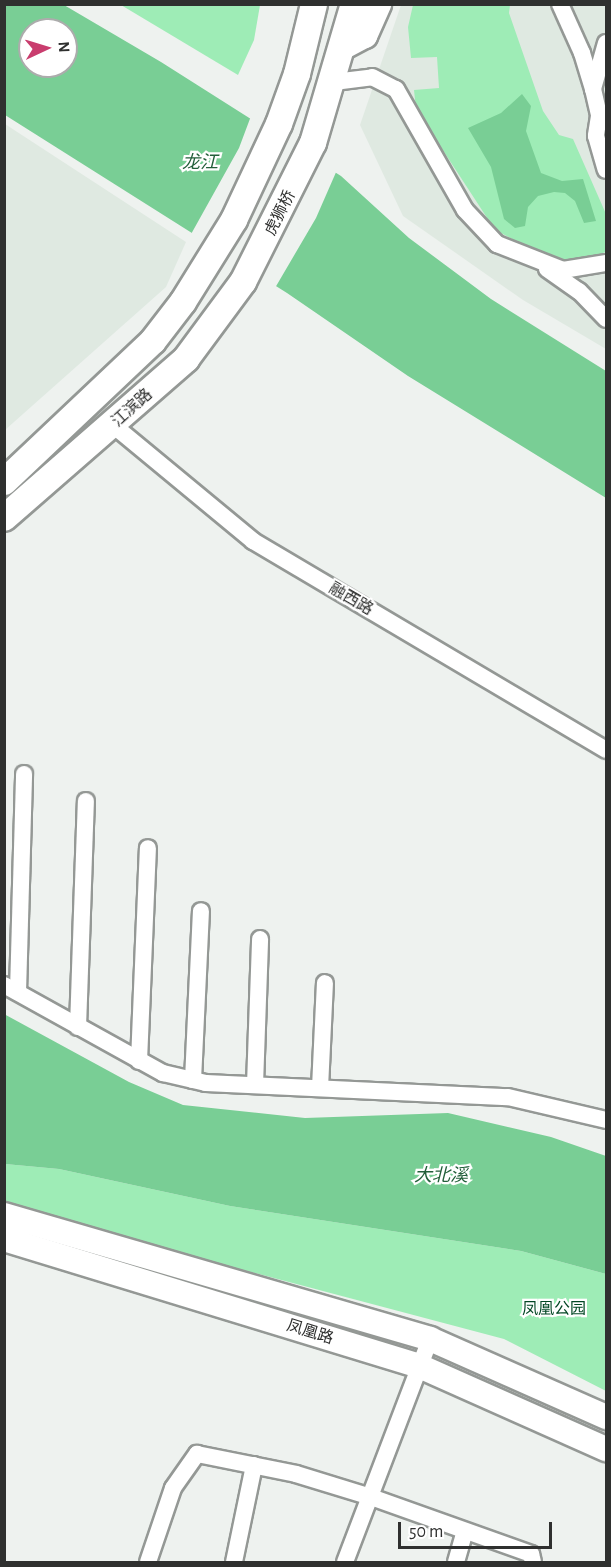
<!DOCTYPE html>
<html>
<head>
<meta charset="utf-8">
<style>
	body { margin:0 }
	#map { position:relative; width:611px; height:1567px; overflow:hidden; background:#eef2ef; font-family:"Alegreya Sans","Noto Sans SC",sans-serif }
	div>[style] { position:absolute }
	.built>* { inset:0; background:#dfe9e1 }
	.green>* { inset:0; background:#9eecb6 }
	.water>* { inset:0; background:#79ce95 }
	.pier>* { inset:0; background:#eef2ef }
	.roads { filter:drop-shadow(2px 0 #949895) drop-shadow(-2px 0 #949895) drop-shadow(0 2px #949895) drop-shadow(0 -2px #949895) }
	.street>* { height:16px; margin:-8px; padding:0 8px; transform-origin:8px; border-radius:8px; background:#fff }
	.secondary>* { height:24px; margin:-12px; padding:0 12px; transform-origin:12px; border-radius:12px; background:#fff }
	.primary>* { height:26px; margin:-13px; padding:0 13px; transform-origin:13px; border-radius:13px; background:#fff }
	span { translate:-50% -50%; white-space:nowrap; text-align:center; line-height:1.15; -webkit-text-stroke:4.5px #fff; paint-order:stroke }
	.street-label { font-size:16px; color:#2f302f }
	.park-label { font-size:16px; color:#024724 }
	.water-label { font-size:18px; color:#235f3a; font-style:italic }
	.frame { position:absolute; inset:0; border:6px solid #2f302f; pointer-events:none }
	.north { position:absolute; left:18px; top:18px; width:60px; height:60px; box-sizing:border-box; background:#fff; border:2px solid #acacac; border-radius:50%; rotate:86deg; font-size:16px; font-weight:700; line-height:24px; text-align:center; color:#2f302f }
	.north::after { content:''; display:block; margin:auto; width:21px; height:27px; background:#c93d6e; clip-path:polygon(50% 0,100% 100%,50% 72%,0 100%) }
	.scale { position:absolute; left:398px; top:1522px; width:154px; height:27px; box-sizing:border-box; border:3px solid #2f302f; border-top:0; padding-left:8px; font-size:18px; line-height:21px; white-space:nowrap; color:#2f302f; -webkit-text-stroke:4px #fff; paint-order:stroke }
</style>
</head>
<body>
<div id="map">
	<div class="built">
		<div style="clip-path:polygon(401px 5px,606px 5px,606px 349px,523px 300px,403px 216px,360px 125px)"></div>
		<div style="clip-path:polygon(5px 124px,186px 242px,166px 287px,5px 430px)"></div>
	</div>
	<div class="green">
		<div style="clip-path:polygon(121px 5px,260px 5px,254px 40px,238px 75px)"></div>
		<div style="clip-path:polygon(413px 5px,510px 5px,509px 13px,543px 111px,559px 135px,573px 139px,606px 214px,606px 252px,576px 261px,549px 258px,495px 230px,416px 109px,414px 90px,439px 88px,437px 57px,411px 58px,408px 27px)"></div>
		<div style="clip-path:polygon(5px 1164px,59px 1169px,230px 1206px,521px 1251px,606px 1274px,606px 1391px,504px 1339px,5px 1207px)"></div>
	</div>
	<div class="water">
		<div style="clip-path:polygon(evenodd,5px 5px,64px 5px,161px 62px,341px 176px,409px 238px,491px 299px,606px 371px,606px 498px,408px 376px,287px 293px,5px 115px,5px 5px,30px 30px,66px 30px,66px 66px,30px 66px,30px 30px)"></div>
		<div style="clip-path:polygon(522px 94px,531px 106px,526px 131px,541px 173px,562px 181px,583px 179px,596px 221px,584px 223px,575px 201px,565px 193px,554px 192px,538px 196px,528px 207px,525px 226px,515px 228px,504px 219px,491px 167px,468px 128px,501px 113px)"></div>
		<div style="clip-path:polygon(4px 1014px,129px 1082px,183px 1105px,305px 1118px,448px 1113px,551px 1137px,606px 1156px,606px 1274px,521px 1251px,230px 1206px,59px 1169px,5px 1164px)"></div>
	</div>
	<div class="pier">
		<div style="clip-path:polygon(251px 116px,337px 170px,316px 218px,275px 288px,190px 236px,239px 148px)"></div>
	</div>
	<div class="roads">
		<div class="street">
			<div style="left:560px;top:4px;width:54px;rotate:65.8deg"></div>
			<div style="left:582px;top:53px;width:38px;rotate:73deg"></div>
			<div style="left:606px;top:43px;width:48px;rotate:105.8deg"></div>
			<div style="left:593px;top:89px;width:28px;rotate:77deg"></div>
			<div style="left:599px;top:116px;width:9px;rotate:41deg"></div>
			<div style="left:334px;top:82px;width:38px;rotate:-7deg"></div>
			<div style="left:372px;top:77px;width:27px;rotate:27deg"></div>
			<div style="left:396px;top:89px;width:139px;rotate:60.3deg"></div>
			<div style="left:465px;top:210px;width:47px;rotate:46.7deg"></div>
			<div style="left:497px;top:244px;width:71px;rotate:21.5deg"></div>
			<div style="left:563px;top:270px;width:44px;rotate:-9.2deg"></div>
			<div style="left:599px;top:116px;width:20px;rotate:99deg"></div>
			<div style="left:596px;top:136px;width:35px;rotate:74deg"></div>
			<div style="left:547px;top:269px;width:39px;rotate:35deg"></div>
			<div style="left:579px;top:291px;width:39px;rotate:46deg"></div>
			<div style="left:113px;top:425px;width:182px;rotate:39.6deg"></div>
			<div style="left:253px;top:541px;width:410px;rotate:30.6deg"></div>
			<div style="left:4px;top:985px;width:182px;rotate:29deg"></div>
			<div style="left:163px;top:1073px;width:44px;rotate:13.1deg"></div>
			<div style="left:206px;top:1083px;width:302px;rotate:2.7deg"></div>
			<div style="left:508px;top:1097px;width:101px;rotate:13.2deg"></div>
			<div style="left:18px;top:992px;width:218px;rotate:-88.4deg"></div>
			<div style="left:78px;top:1027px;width:226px;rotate:-88deg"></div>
			<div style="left:139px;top:1061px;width:213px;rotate:-87.6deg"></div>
			<div style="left:193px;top:1080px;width:169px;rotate:-87.3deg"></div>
			<div style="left:255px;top:1085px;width:146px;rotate:-88deg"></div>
			<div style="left:320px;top:1088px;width:105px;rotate:-87.3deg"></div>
			<div style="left:148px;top:1562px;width:78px;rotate:-71.3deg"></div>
			<div style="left:173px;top:1488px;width:42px;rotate:-54.8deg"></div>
			<div style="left:197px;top:1454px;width:101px;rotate:11.4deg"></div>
			<div style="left:296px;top:1474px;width:78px;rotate:17deg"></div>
			<div style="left:371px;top:1497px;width:170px;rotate:19.6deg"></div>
			<div style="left:531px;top:1554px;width:8px;rotate:76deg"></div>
			<div style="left:234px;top:1562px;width:99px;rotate:-78.3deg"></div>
			<div style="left:345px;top:1562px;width:239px;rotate:-69.1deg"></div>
			<div style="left:456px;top:1562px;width:32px;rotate:-74deg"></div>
		</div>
		<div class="secondary">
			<div style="left:344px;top:47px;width:24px;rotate:-28deg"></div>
			<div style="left:365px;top:36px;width:35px;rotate:-66deg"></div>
			<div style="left:4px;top:1215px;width:444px;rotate:16.2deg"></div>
			<div style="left:430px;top:1339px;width:193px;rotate:23.9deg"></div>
			<div style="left:4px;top:1239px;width:432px;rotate:17deg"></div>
			<div style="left:417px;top:1365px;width:207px;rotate:24deg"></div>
		</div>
		<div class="primary">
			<div style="left:4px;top:482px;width:205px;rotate:-43.4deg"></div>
			<div style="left:153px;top:341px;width:49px;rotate:-52.4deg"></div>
			<div style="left:183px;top:302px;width:97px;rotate:-58.1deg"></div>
			<div style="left:234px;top:220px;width:106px;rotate:-64.9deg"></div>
			<div style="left:279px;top:124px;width:53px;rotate:-70.2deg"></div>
			<div style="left:297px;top:74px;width:72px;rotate:-76.3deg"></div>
			<div style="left:4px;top:518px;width:242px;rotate:-41.1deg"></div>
			<div style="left:186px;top:359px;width:96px;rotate:-53.5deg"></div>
			<div style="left:243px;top:282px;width:156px;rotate:-63.3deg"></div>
			<div style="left:313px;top:143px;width:145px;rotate:-73.6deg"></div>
		</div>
	</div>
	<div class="street-label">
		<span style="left:280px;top:213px;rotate:-63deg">虎狮桥</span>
		<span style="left:132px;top:408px;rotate:-42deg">江滨路</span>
		<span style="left:351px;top:599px;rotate:30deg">融西路</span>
		<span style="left:310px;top:1332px;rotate:17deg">凤凰路</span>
	</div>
	<div class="park-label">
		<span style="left:554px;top:1309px">凤凰公园</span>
	</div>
	<div class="water-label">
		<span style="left:200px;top:163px">龙江</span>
		<span style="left:441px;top:1176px">大北溪</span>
	</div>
	<div class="frame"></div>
	<div class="north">N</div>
	<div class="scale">50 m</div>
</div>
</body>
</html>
